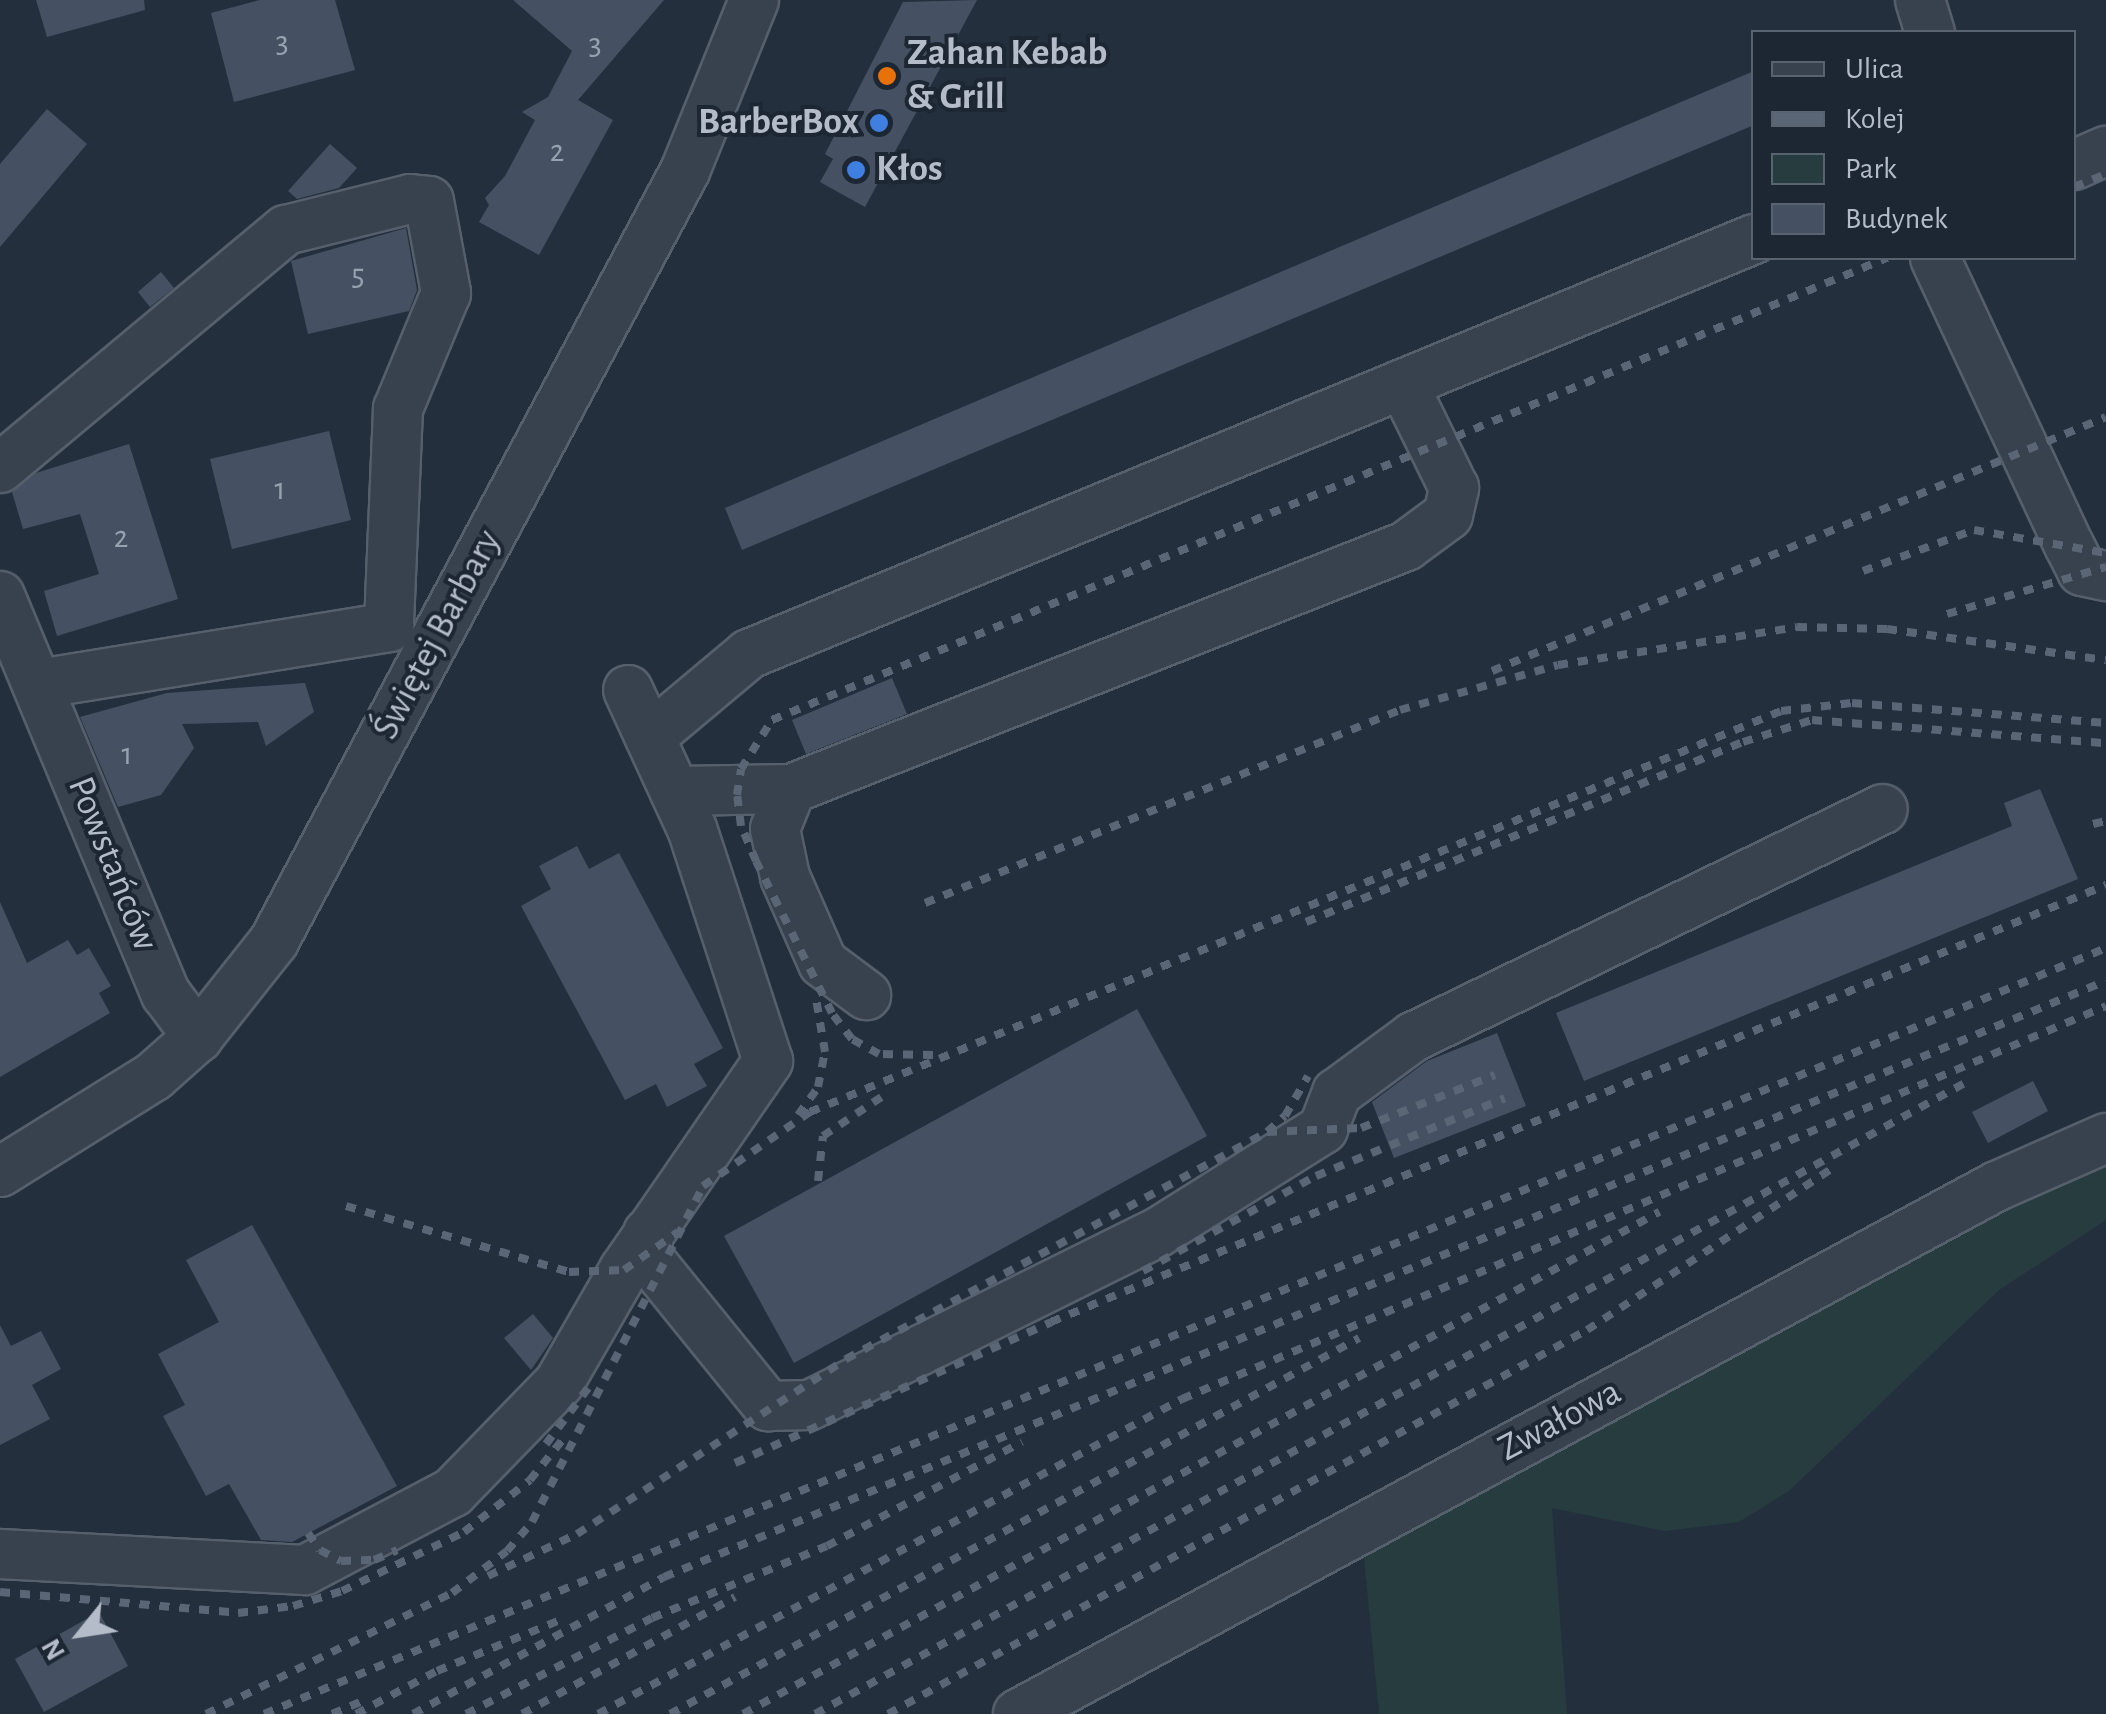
<!DOCTYPE html>
<html>
<head>
<meta charset="utf-8">
<style>
	body { margin:0 }
	#map { position:relative; width:2106px; height:1714px; overflow:hidden; background:#242f3e; font-family:"Alegreya Sans",sans-serif }
	div>[style] { position:absolute }
	.green>* { inset:0; background:#263c3f }
	.building>* { inset:0; background:#455162 }
	.roads { filter:drop-shadow(2px 0 #565f6c) drop-shadow(-2px 0 #565f6c) drop-shadow(0 2px #565f6c) drop-shadow(0 -2px #565f6c) }
	.minor>* { height:48px; margin:-24px; padding:0 24px; transform-origin:24px; border-radius:24px; background:#38414e }
	.rail>* { height:8px; margin-top:-4px; transform-origin:0; background:repeating-linear-gradient(90deg,#5a6575 0 10px,transparent 0 20px) }
	.dots>* { width:28px; height:28px; translate:-50% -50%; box-sizing:border-box; border:5px solid #1d2633; border-radius:50% }
	span { translate:-50% -50%; white-space:nowrap; text-align:center; line-height:1.15; -webkit-text-stroke:8px #1d2633; paint-order:stroke }
	.number-label { font-size:32px; color:#98a1af }
	.number-label span { -webkit-text-stroke-width:0 }
	.poi-label { font-size:38px; color:#b4bcc9; font-weight:700 }
	.left { translate:0 -50%; text-align:left }
	.right { translate:-100% -50%; text-align:right }
	.street-label { font-size:38px; color:#b4bcc9 }
	.legend { position:absolute; left:1751px; top:30px; width:325px; height:230px; box-sizing:border-box; background:#1d2633; border:2px solid #59626f; margin:0; padding:12px 18px; list-style:none; font-size:30px; color:#b4bcc9 }
	.legend li { display:flex; align-items:center; gap:20px; height:50px }
	.legend b { width:50px; border:2px solid #59626f }
	.north { position:absolute; left:30px; top:1584px; width:100px; height:100px; -webkit-text-stroke:8px #1d2633; paint-order:stroke; rotate:240deg; font-size:28px; font-weight:700; line-height:40px; text-align:center; color:#b4bcc9 }
	.north::after { content:''; display:block; margin:auto; width:35px; height:45px; background:#b4bcc9; clip-path:polygon(50% 0,100% 100%,50% 72%,0 100%) }
</style>
</head>
<body>
<div id="map">
	<div class="green">
		<div style="clip-path:polygon(2106px 1158px,2106px 1220px,1999px 1290px,1789px 1491px,1739px 1522px,1665px 1531px,1552px 1508px,1567px 1714px,1379px 1714px,1362px 1536px)"></div>
	</div>
	<div class="building">
		<div style="clip-path:polygon(36px 0,144px 0,145px 10px,47px 37px)"></div>
		<div style="clip-path:polygon(260px 0,335px 0,355px 70px,234px 102px,211px 13px)"></div>
		<div style="clip-path:polygon(513px 0,664px 0,578px 100px,613px 120px,539px 255px,479px 222px,489px 205px,485px 198px,505px 176px,535px 120px,522px 112px,548px 97px,572px 51px)"></div>
		<div style="clip-path:polygon(977px 0,865px 207px,820px 182px,833px 159px,825px 154px,903px 2px)"></div>
		<div style="clip-path:polygon(1754px 71px,1754px 125px,742px 550px,725px 508px)"></div>
		<div style="clip-path:polygon(47px 109px,87px 144px,0 247px,0 164px)"></div>
		<div style="clip-path:polygon(330px 144px,357px 168px,339px 188px,297px 199px,288px 191px)"></div>
		<div style="clip-path:polygon(406px 228px,417px 290px,409px 311px,308px 334px,291px 261px)"></div>
		<div style="clip-path:polygon(161px 272px,174px 288px,150px 307px,138px 292px)"></div>
		<div style="clip-path:polygon(329px 431px,351px 520px,232px 549px,210px 459px)"></div>
		<div style="clip-path:polygon(129px 444px,178px 599px,57px 636px,44px 591px,99px 574px,80px 514px,23px 529px,12px 492px,36px 473px)"></div>
		<div style="clip-path:polygon(892px 678px,907px 714px,806px 754px,792px 720px)"></div>
		<div style="clip-path:polygon(305px 683px,314px 712px,266px 746px,258px 722px,182px 724px,194px 748px,161px 795px,118px 807px,80px 717px,167px 693px)"></div>
		<div style="clip-path:polygon(2040px 789px,2078px 879px,1584px 1081px,1556px 1013px,2012px 826px,2004px 803px)"></div>
		<div style="clip-path:polygon(577px 846px,589px 869px,619px 853px,723px 1048px,694px 1064px,707px 1086px,667px 1107px,656px 1084px,625px 1100px,521px 906px,551px 889px,539px 866px)"></div>
		<div style="clip-path:polygon(0 902px,27px 963px,68px 940px,77px 955px,89px 948px,111px 986px,99px 993px,110px 1013px,0 1077px)"></div>
		<div style="clip-path:polygon(1137px 1009px,1207px 1136px,794px 1363px,724px 1236px)"></div>
		<div style="clip-path:polygon(1497px 1033px,1526px 1106px,1394px 1158px,1372px 1102px,1427px 1061px)"></div>
		<div style="clip-path:polygon(2033px 1081px,2048px 1111px,1988px 1143px,1972px 1112px)"></div>
		<div style="clip-path:polygon(252px 1225px,397px 1486px,292px 1542px,261px 1540px,229px 1484px,206px 1496px,163px 1416px,185px 1405px,158px 1354px,219px 1322px,186px 1260px)"></div>
		<div style="clip-path:polygon(533px 1314px,553px 1338px,531px 1370px,504px 1338px)"></div>
		<div style="clip-path:polygon(0 1325px,11px 1346px,41px 1331px,61px 1369px,32px 1385px,50px 1419px,0 1445px)"></div>
		<div style="clip-path:polygon(99px 1612px,128px 1666px,44px 1712px,15px 1659px)"></div>
	</div>
	<div class="roads">
		<div class="minor">
			<div style="left:1920px;top:0;width:34px;rotate:73deg"></div>
			<div style="left:2074px;top:165px;width:35px;rotate:-24deg"></div>
			<div style="left:1935px;top:258px;width:317px;rotate:65deg"></div>
			<div style="left:2069px;top:545px;width:29px;rotate:63deg"></div>
			<div style="left:2082px;top:571px;width:25px;rotate:12deg"></div>
			<div style="left:0;top:468px;width:372px;rotate:-39.8deg"></div>
			<div style="left:286px;top:230px;width:128px;rotate:-14deg"></div>
			<div style="left:410px;top:199px;width:19px;rotate:6deg"></div>
			<div style="left:429px;top:201px;width:94px;rotate:79.5deg"></div>
			<div style="left:446px;top:293px;width:126px;rotate:112.5deg"></div>
			<div style="left:398px;top:409px;width:218px;rotate:92.4deg"></div>
			<div style="left:0;top:596px;width:431px;rotate:67.4deg"></div>
			<div style="left:166px;top:994px;width:54px;rotate:53.3deg"></div>
			<div style="left:38px;top:684px;width:356px;rotate:-9.2deg"></div>
			<div style="left:650px;top:737px;width:129px;rotate:-40deg"></div>
			<div style="left:749px;top:654px;width:1087px;rotate:-22.44deg"></div>
			<div style="left:791px;top:789px;width:43px;rotate:111.8deg"></div>
			<div style="left:775px;top:829px;width:49px;rotate:78.2deg"></div>
			<div style="left:785px;top:877px;width:94px;rotate:66.2deg"></div>
			<div style="left:823px;top:963px;width:54px;rotate:36.7deg"></div>
			<div style="left:675px;top:791px;width:116px;rotate:-1deg"></div>
			<div style="left:791px;top:789px;width:661px;rotate:-21.56deg"></div>
			<div style="left:1406px;top:546px;width:52px;rotate:-36.4deg"></div>
			<div style="left:1448px;top:515px;width:28px;rotate:-77deg"></div>
			<div style="left:1454px;top:488px;width:116px;rotate:-116.1deg"></div>
			<div style="left:0;top:1172px;width:181px;rotate:-31.9deg"></div>
			<div style="left:154px;top:1076px;width:59px;rotate:-41.6deg"></div>
			<div style="left:198px;top:1037px;width:122px;rotate:-51.6deg"></div>
			<div style="left:274px;top:941px;width:873px;rotate:-61.91deg"></div>
			<div style="left:685px;top:171px;width:184px;rotate:-68deg"></div>
			<div style="left:648px;top:1233px;width:25px;rotate:90deg"></div>
			<div style="left:648px;top:1258px;width:191px;rotate:51deg"></div>
			<div style="left:768px;top:1406px;width:42px;rotate:-1.4deg"></div>
			<div style="left:810px;top:1405px;width:387px;rotate:-26.4deg"></div>
			<div style="left:1157px;top:1233px;width:196px;rotate:-32.1deg"></div>
			<div style="left:1323px;top:1129px;width:39px;rotate:-69deg"></div>
			<div style="left:1337px;top:1093px;width:94px;rotate:-36.4deg"></div>
			<div style="left:1413px;top:1037px;width:522px;rotate:-25.88deg"></div>
			<div style="left:0;top:1554px;width:305px;rotate:3deg"></div>
			<div style="left:305px;top:1570px;width:167px;rotate:-27.8deg"></div>
			<div style="left:453px;top:1492px;width:152px;rotate:-45.8deg"></div>
			<div style="left:559px;top:1383px;width:130px;rotate:-60.1deg"></div>
			<div style="left:624px;top:1270px;width:254px;rotate:-55.4deg"></div>
			<div style="left:768px;top:1061px;width:244px;rotate:-108.1deg"></div>
			<div style="left:692px;top:829px;width:153px;rotate:-114.7deg"></div>
			<div style="left:1018px;top:1714px;width:1112px;rotate:-28.34deg"></div>
			<div style="left:1997px;top:1186px;width:119px;rotate:-23.8deg"></div>
		</div>
	</div>
	<div class="rail">
		<div style="left:2074px;top:187px;width:35px;rotate:-22deg"></div>
		<div style="left:1863px;top:571px;width:118px;rotate:-20.3deg"></div>
		<div style="left:1974px;top:530px;width:134px;rotate:9.9deg"></div>
		<div style="left:1947px;top:614px;width:166px;rotate:-16.5deg"></div>
		<div style="left:1492px;top:671px;width:664px;rotate:-22.47deg"></div>
		<div style="left:2093px;top:824px;width:13px;rotate:-13deg"></div>
		<div style="left:925px;top:903px;width:513px;rotate:-22.11deg"></div>
		<div style="left:1400px;top:710px;width:164px;rotate:-15.9deg"></div>
		<div style="left:1558px;top:665px;width:242px;rotate:-9deg"></div>
		<div style="left:1797px;top:627px;width:90px;rotate:1.3deg"></div>
		<div style="left:1887px;top:629px;width:221px;rotate:8.1deg"></div>
		<div style="left:1306px;top:922px;width:473px;rotate:-22.4deg"></div>
		<div style="left:1743px;top:742px;width:72px;rotate:-17.7deg"></div>
		<div style="left:1812px;top:720px;width:295px;rotate:4.5deg"></div>
		<div style="left:933px;top:1055px;width:54px;rotate:-178.9deg"></div>
		<div style="left:879px;top:1054px;width:31px;rotate:-151deg"></div>
		<div style="left:852px;top:1039px;width:33px;rotate:-128deg"></div>
		<div style="left:832px;top:1013px;width:170px;rotate:-116.6deg"></div>
		<div style="left:756px;top:861px;width:38px;rotate:-113deg"></div>
		<div style="left:741px;top:826px;width:31px;rotate:-97deg"></div>
		<div style="left:737px;top:795px;width:26px;rotate:-81deg"></div>
		<div style="left:741px;top:769px;width:58px;rotate:-57.7deg"></div>
		<div style="left:772px;top:720px;width:1207px;rotate:-22.51deg"></div>
		<div style="left:798px;top:1115px;width:34px;rotate:-54deg"></div>
		<div style="left:818px;top:1087px;width:36px;rotate:-79deg"></div>
		<div style="left:825px;top:1052px;width:55px;rotate:-99.5deg"></div>
		<div style="left:1267px;top:1132px;width:94px;rotate:-2.4deg"></div>
		<div style="left:1361px;top:1128px;width:144px;rotate:-21.6deg"></div>
		<div style="left:818px;top:1181px;width:45px;rotate:-83.7deg"></div>
		<div style="left:823px;top:1136px;width:79px;rotate:-33.7deg"></div>
		<div style="left:346px;top:1206px;width:233px;rotate:16.5deg"></div>
		<div style="left:569px;top:1272px;width:55px;rotate:-2.1deg"></div>
		<div style="left:624px;top:1270px;width:66px;rotate:-35.1deg"></div>
		<div style="left:1143px;top:1271px;width:197px;rotate:-28.8deg"></div>
		<div style="left:1316px;top:1176px;width:204px;rotate:-22.4deg"></div>
		<div style="left:546px;top:1444px;width:80px;rotate:-53.1deg"></div>
		<div style="left:735px;top:1463px;width:346px;rotate:-24deg"></div>
		<div style="left:1051px;top:1322px;width:1142px;rotate:-22.5deg"></div>
		<div style="left:308px;top:1533px;width:21px;rotate:55deg"></div>
		<div style="left:320px;top:1550px;width:24px;rotate:28deg"></div>
		<div style="left:341px;top:1561px;width:33px;rotate:-2deg"></div>
		<div style="left:374px;top:1560px;width:25px;rotate:-23deg"></div>
		<div style="left:488px;top:1576px;width:98px;rotate:-25.3deg"></div>
		<div style="left:577px;top:1534px;width:321px;rotate:-33deg"></div>
		<div style="left:846px;top:1359px;width:478px;rotate:-28.3deg"></div>
		<div style="left:1267px;top:1132px;width:24px;rotate:-42deg"></div>
		<div style="left:1285px;top:1116px;width:46px;rotate:-60.1deg"></div>
		<div style="left:0;top:1592px;width:239px;rotate:5deg"></div>
		<div style="left:238px;top:1613px;width:55px;rotate:-7.3deg"></div>
		<div style="left:293px;top:1606px;width:51px;rotate:-17deg"></div>
		<div style="left:342px;top:1591px;width:136px;rotate:-25.8deg"></div>
		<div style="left:464px;top:1532px;width:84px;rotate:-38.2deg"></div>
		<div style="left:530px;top:1480px;width:54px;rotate:-51deg"></div>
		<div style="left:206px;top:1714px;width:274px;rotate:-26.2deg"></div>
		<div style="left:452px;top:1593px;width:69px;rotate:-37.4deg"></div>
		<div style="left:507px;top:1551px;width:38px;rotate:-49deg"></div>
		<div style="left:532px;top:1522px;width:377px;rotate:-63deg"></div>
		<div style="left:703px;top:1186px;width:130px;rotate:-34.7deg"></div>
		<div style="left:810px;top:1112px;width:1051px;rotate:-22.44deg"></div>
		<div style="left:1781px;top:711px;width:71px;rotate:-6.4deg"></div>
		<div style="left:1852px;top:703px;width:255px;rotate:4.5deg"></div>
		<div style="left:264px;top:1714px;width:1995px;rotate:-22.58deg"></div>
		<div style="left:332px;top:1714px;width:39px;rotate:-23deg"></div>
		<div style="left:356px;top:1714px;width:92px;rotate:-28deg"></div>
		<div style="left:437px;top:1671px;width:133px;rotate:-22.5deg"></div>
		<div style="left:413px;top:1714px;width:286px;rotate:-28.6deg"></div>
		<div style="left:664px;top:1577px;width:1560px;rotate:-22.46deg"></div>
		<div style="left:466px;top:1714px;width:209px;rotate:-27.3deg"></div>
		<div style="left:652px;top:1618px;width:189px;rotate:-22.4deg"></div>
		<div style="left:827px;top:1546px;width:221px;rotate:-28.1deg"></div>
		<div style="left:522px;top:1714px;width:243px;rotate:-28.8deg"></div>
		<div style="left:598px;top:1714px;width:664px;rotate:-28.34deg"></div>
		<div style="left:1182px;top:1399px;width:1004px;rotate:-23.04deg"></div>
		<div style="left:670px;top:1714px;width:785px;rotate:-28.62deg"></div>
		<div style="left:743px;top:1714px;width:1045px;rotate:-28.72deg"></div>
		<div style="left:815px;top:1714px;width:1310px;rotate:-28.76deg"></div>
		<div style="left:888px;top:1714px;width:798px;rotate:-28.78deg"></div>
		<div style="left:1587px;top:1330px;width:296px;rotate:-33.4deg"></div>
	</div>
	<div class="dots">
		<div style="left:887px;top:76px;background:#e8710a"></div>
		<div style="left:879px;top:123px;background:#3f7fe0"></div>
		<div style="left:856px;top:170px;background:#3f7fe0"></div>
	</div>
	<div class="number-label">
		<span style="left:282px;top:42px">3</span>
		<span style="left:595px;top:44px">3</span>
		<span style="left:557px;top:151px">2</span>
		<span style="left:358px;top:275px">5</span>
		<span style="left:280px;top:489px">1</span>
		<span style="left:121px;top:537px">2</span>
		<span style="left:127px;top:754px">1</span>
	</div>
	<div class="poi-label">
		<span class="left" style="left:907px;top:76px">Zahan Kebab<br>&amp; Grill</span>
		<span class="right" style="left:859px;top:123px">BarberBox</span>
		<span class="left" style="left:876px;top:170px">Kłos</span>
	</div>
	<div class="street-label">
		<span style="left:438px;top:635px;rotate:-62deg">Świętej Barbary</span>
		<span style="left:112px;top:864px;rotate:68deg">Powstańców</span>
		<span style="left:1560px;top:1421px;rotate:-28deg">Zwałowa</span>
	</div>
	<ul class="legend">
	<li><b style="height:12px;background:#38414e"></b>Ulica</li>
	<li><b style="height:12px;background:#5a6575"></b>Kolej</li>
	<li><b style="height:28px;background:#263c3f"></b>Park</li>
	<li><b style="height:28px;background:#455162"></b>Budynek</li>
	</ul>
	<div class="north">N</div>
</div>
</body>
</html>
